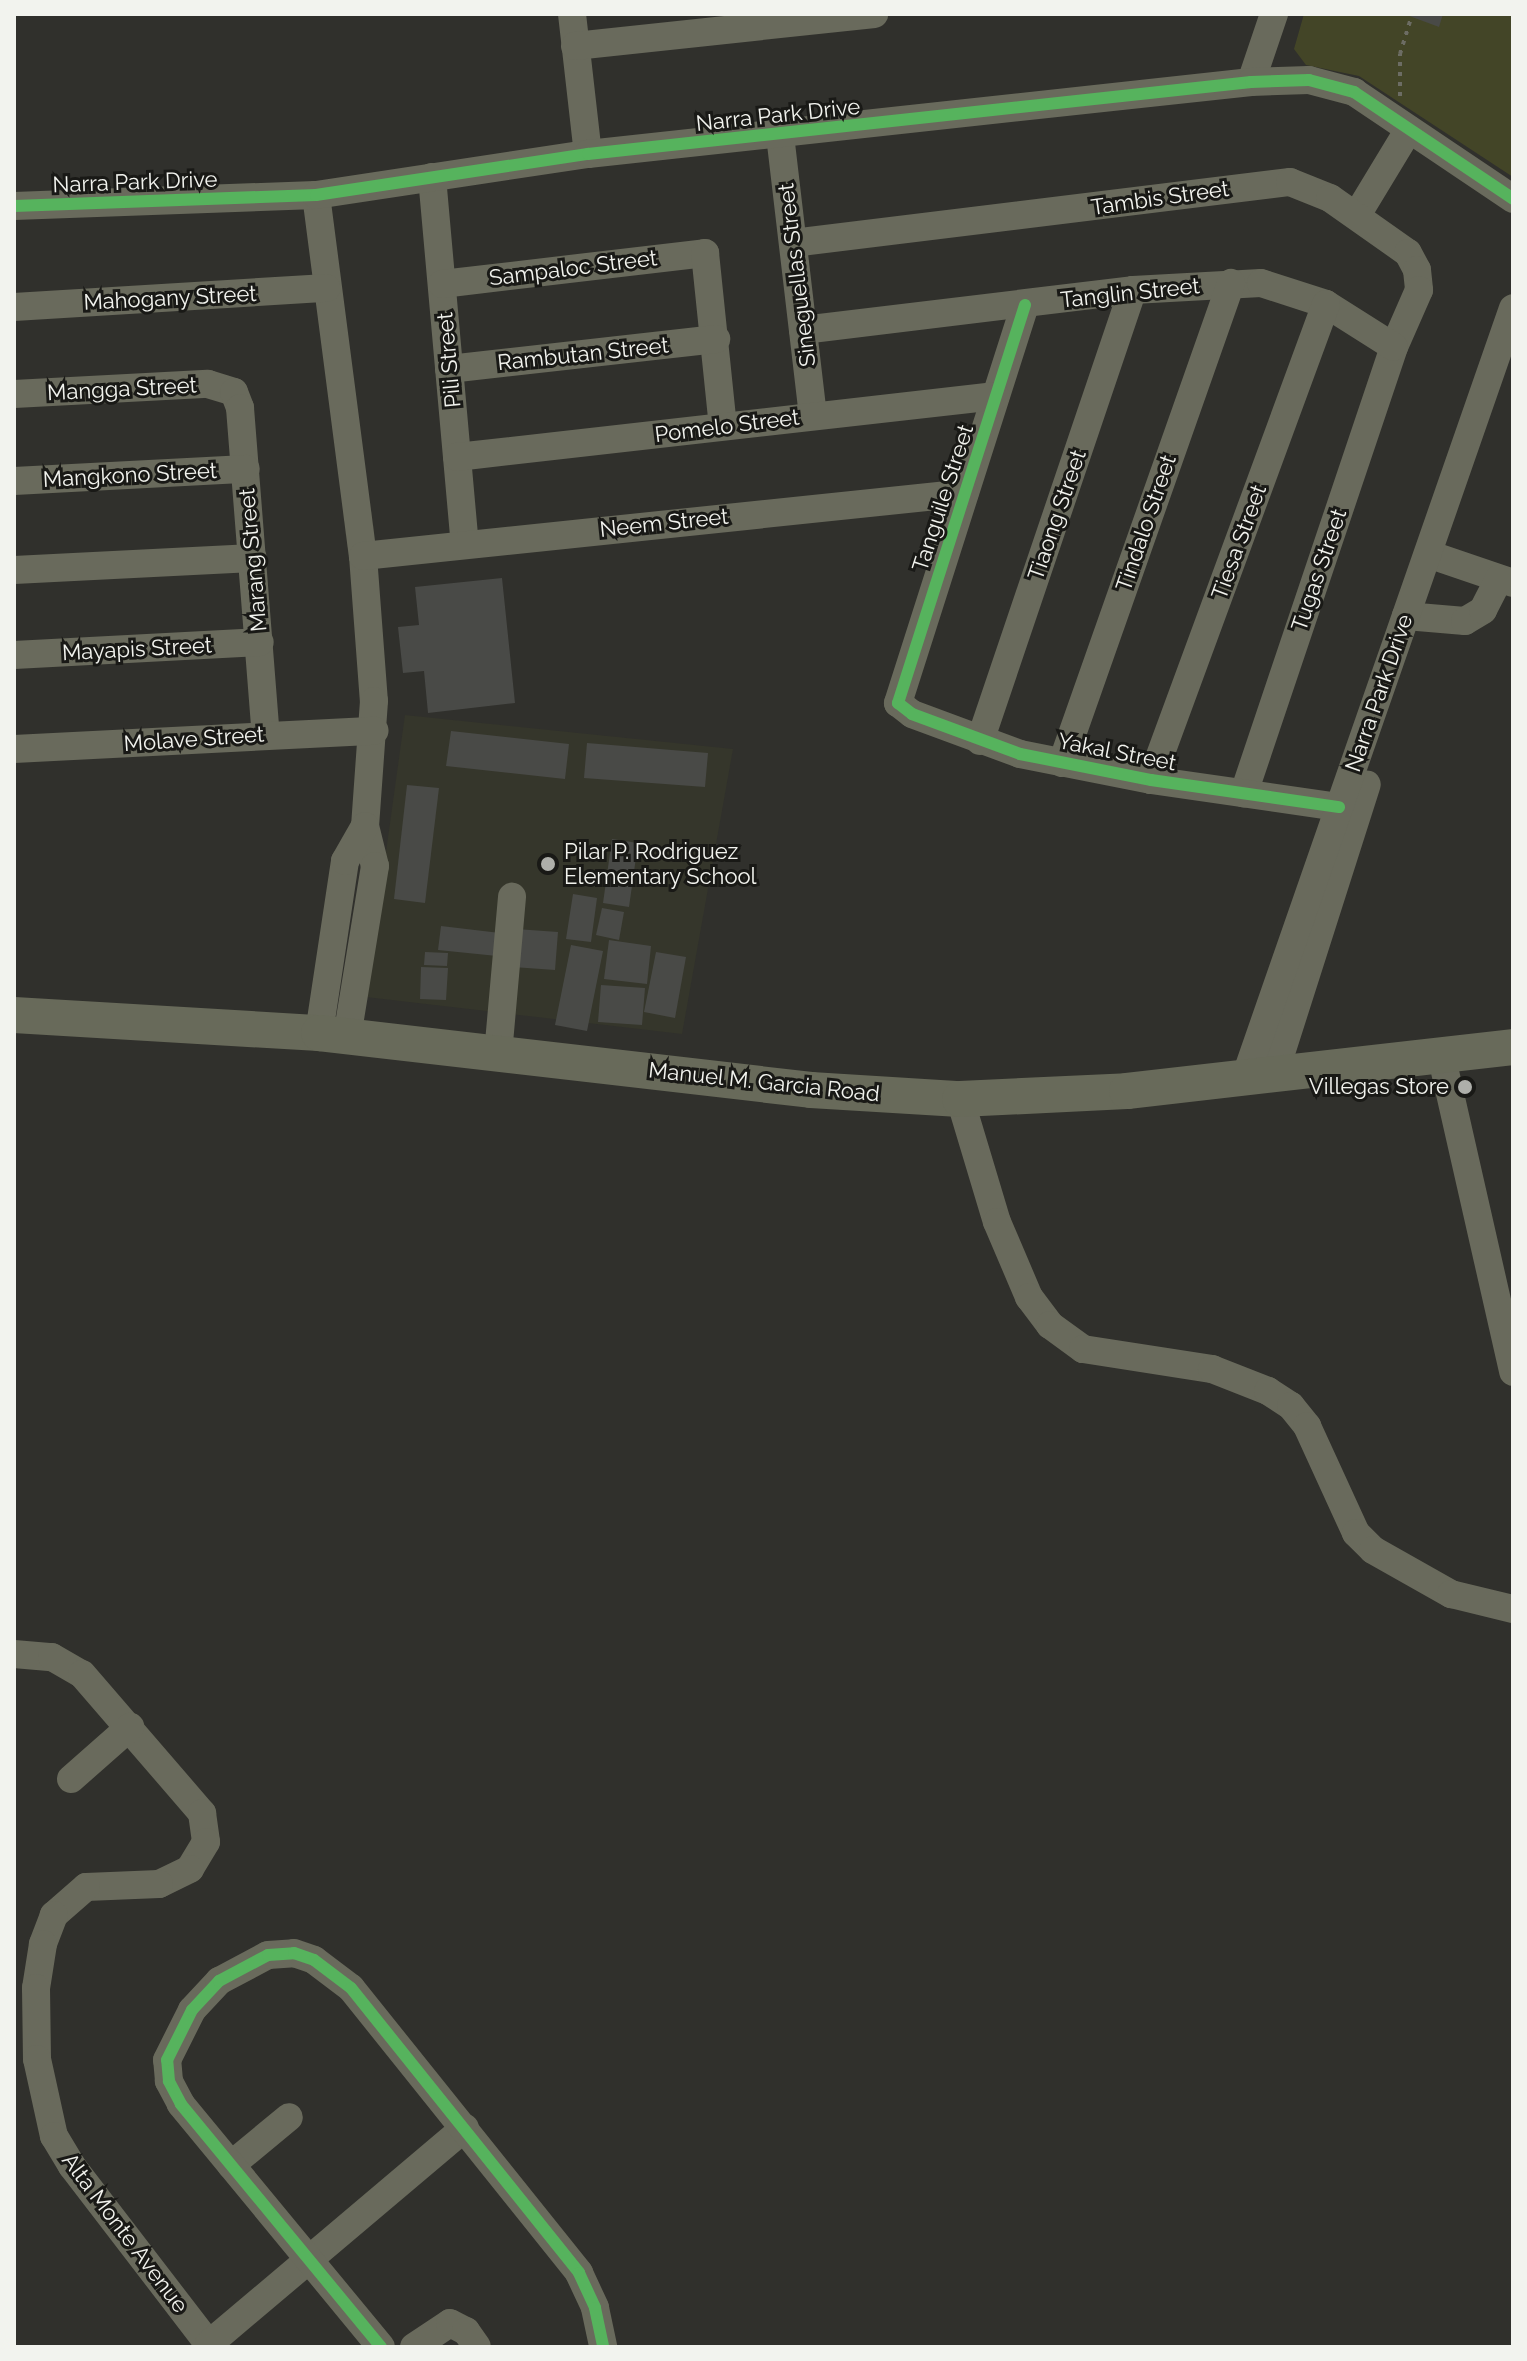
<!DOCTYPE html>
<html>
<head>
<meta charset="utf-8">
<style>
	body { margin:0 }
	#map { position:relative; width:1527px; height:2361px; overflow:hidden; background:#30302c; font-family:Raleway,sans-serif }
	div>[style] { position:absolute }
	.built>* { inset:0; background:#35362b }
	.green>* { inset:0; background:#434527 }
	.building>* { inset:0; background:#494a47 }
	.path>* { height:4px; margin-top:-2px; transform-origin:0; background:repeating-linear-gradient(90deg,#6c6c63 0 4px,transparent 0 10px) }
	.minor>* { height:28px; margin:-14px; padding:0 14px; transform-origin:14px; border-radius:14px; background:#696a5c }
	.major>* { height:36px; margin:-18px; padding:0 18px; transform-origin:18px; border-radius:18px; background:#686a5a }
	.cycleway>* { height:12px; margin:-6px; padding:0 6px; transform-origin:6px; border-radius:6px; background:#56b35d }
	.dots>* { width:22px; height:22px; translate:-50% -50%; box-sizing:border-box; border:4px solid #191916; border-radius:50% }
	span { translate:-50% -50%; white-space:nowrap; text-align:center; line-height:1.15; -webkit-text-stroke:6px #191916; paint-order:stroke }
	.street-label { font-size:22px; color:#f2f3ee }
	.poi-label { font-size:22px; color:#f2f3ee }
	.left { translate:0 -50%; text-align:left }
	.right { translate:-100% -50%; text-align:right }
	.frame { position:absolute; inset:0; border:16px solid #f2f3ee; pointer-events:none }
</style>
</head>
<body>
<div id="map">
	<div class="built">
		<div style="clip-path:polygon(405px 715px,733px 749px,682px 1034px,366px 997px)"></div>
	</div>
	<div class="green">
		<div style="clip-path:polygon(1304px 14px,1513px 14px,1513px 177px,1359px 76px,1306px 65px,1294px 49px)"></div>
	</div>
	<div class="building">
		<div style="clip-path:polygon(1404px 14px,1443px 14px,1439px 27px)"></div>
		<div style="clip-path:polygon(502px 578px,515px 703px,428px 713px,424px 671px,403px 673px,398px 627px,419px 625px,415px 587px)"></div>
		<div style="clip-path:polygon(451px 731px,569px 744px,565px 779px,446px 766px)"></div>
		<div style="clip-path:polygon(587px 743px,708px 753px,705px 787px,584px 778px)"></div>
		<div style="clip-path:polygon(407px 785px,439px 788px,425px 903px,394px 899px)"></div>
		<div style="clip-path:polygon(612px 839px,638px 843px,629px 907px,603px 903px)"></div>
		<div style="clip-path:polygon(573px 894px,597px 898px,591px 942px,566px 939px)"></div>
		<div style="clip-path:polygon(602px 908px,624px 912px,619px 940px,596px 935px)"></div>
		<div style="clip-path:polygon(441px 926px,500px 933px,497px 956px,438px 950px)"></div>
		<div style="clip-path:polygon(516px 929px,558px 932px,555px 970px,513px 967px)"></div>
		<div style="clip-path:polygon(609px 940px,651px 946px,647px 984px,604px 979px)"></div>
		<div style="clip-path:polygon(571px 945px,603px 951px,587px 1031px,555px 1025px)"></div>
		<div style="clip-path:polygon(425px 952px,448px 953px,447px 966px,424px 965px)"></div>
		<div style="clip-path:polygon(656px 952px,686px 957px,675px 1018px,644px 1012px)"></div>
		<div style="clip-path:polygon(421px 967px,448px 968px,446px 1000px,420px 999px)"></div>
		<div style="clip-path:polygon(601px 985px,645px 988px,642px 1025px,598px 1022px)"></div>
	</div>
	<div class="path">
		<div style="left:1400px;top:96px;width:42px;rotate:-90deg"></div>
		<div style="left:1400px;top:54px;width:39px;rotate:-73deg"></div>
	</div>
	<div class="minor">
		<div style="left:572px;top:14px;width:141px;rotate:83.5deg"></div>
		<div style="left:575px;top:46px;width:301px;rotate:-6.1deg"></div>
		<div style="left:1251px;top:82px;width:72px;rotate:-71.3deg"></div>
		<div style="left:780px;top:135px;width:283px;rotate:83.3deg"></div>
		<div style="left:432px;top:177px;width:368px;rotate:84.9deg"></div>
		<div style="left:316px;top:195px;width:364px;rotate:82.6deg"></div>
		<div style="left:363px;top:556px;width:145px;rotate:85.7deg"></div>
		<div style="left:374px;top:701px;width:125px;rotate:94.1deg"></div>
		<div style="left:365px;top:826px;width:41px;rotate:76deg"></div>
		<div style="left:375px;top:866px;width:173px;rotate:99.3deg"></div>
		<div style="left:14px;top:206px;width:302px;rotate:-2.1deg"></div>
		<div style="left:316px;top:195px;width:275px;rotate:-8.6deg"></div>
		<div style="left:588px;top:154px;width:667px;rotate:-6.2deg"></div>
		<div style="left:1251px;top:82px;width:58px;rotate:-2deg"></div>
		<div style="left:1309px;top:80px;width:47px;rotate:14.9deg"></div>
		<div style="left:1354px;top:92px;width:192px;rotate:33.9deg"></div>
		<div style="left:1357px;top:215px;width:100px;rotate:-58.8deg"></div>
		<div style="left:793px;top:243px;width:501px;rotate:-7deg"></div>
		<div style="left:1290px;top:182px;width:43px;rotate:21.8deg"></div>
		<div style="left:1330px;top:198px;width:95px;rotate:35.2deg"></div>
		<div style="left:1408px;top:253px;width:19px;rotate:62deg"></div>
		<div style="left:1417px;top:270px;width:20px;rotate:84deg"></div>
		<div style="left:1419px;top:290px;width:62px;rotate:113.7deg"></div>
		<div style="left:1394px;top:347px;width:471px;rotate:108.6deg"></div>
		<div style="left:442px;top:284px;width:265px;rotate:-6.7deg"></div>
		<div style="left:705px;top:253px;width:174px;rotate:84.1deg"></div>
		<div style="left:1025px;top:305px;width:418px;rotate:107.7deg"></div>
		<div style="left:898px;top:703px;width:18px;rotate:38deg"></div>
		<div style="left:912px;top:714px;width:115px;rotate:20.3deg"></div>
		<div style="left:1020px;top:754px;width:134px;rotate:11.2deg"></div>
		<div style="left:1151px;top:780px;width:190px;rotate:8.2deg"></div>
		<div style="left:14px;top:307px;width:313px;rotate:-3.5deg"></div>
		<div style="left:803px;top:330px;width:332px;rotate:-6.9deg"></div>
		<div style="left:1133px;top:290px;width:128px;rotate:-3.1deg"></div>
		<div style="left:1261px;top:283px;width:68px;rotate:17.9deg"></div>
		<div style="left:1326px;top:304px;width:80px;rotate:32.3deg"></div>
		<div style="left:449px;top:369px;width:269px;rotate:-6.4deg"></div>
		<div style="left:14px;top:394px;width:194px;rotate:-3deg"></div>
		<div style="left:208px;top:384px;width:27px;rotate:17deg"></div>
		<div style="left:234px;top:392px;width:17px;rotate:69deg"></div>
		<div style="left:240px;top:408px;width:328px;rotate:85.5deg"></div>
		<div style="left:457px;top:457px;width:542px;rotate:-6.46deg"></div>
		<div style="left:14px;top:481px;width:232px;rotate:-3deg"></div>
		<div style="left:1428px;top:554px;width:90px;rotate:18.8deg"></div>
		<div style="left:363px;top:556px;width:605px;rotate:-5.97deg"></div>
		<div style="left:14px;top:570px;width:239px;rotate:-2.9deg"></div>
		<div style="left:1406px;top:616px;width:59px;rotate:4.8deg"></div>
		<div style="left:1465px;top:621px;width:21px;rotate:-31deg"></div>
		<div style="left:1483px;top:610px;width:35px;rotate:-63deg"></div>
		<div style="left:14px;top:655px;width:246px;rotate:-3deg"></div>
		<div style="left:980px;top:741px;width:476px;rotate:-71.3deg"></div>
		<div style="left:14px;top:749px;width:361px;rotate:-2.9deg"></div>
		<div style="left:1062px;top:763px;width:509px;rotate:-70.6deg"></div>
		<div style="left:1151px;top:780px;width:507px;rotate:-69.81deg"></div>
		<div style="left:319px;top:1033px;width:174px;rotate:-81.4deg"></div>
		<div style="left:345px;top:861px;width:40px;rotate:-60.3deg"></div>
		<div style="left:498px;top:1054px;width:158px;rotate:-84.9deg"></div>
		<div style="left:1441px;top:1054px;width:326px;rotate:77.2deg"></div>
		<div style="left:1274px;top:1075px;width:305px;rotate:-72.3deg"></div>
		<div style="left:1245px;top:1078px;width:815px;rotate:-70.81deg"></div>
		<div style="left:960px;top:1099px;width:128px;rotate:73.3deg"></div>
		<div style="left:997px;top:1222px;width:82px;rotate:66.9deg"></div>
		<div style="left:1029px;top:1297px;width:35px;rotate:53deg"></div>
		<div style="left:1050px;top:1325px;width:41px;rotate:36deg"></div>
		<div style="left:1083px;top:1349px;width:131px;rotate:8.8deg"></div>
		<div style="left:1212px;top:1369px;width:60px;rotate:21.4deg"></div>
		<div style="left:1268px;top:1391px;width:27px;rotate:33deg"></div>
		<div style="left:1291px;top:1406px;width:26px;rotate:51deg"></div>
		<div style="left:1307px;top:1426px;width:118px;rotate:65.4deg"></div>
		<div style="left:1356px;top:1533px;width:24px;rotate:45deg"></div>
		<div style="left:1373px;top:1550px;width:90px;rotate:29.4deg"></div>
		<div style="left:1451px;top:1594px;width:64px;rotate:13.6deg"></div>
		<div style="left:14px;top:1654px;width:38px;rotate:5deg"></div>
		<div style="left:52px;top:1657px;width:34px;rotate:30deg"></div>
		<div style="left:82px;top:1674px;width:184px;rotate:49.2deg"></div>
		<div style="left:202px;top:1813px;width:29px;rotate:82deg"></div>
		<div style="left:206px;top:1842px;width:31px;rotate:121deg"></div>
		<div style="left:190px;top:1869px;width:34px;rotate:154deg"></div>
		<div style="left:159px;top:1884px;width:73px;rotate:177.6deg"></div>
		<div style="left:86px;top:1887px;width:43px;rotate:138.8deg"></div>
		<div style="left:54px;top:1915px;width:31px;rotate:111deg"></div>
		<div style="left:43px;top:1944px;width:45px;rotate:99deg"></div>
		<div style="left:36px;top:1988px;width:71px;rotate:89.2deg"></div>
		<div style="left:37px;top:2059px;width:79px;rotate:77.6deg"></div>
		<div style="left:54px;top:2136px;width:35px;rotate:59deg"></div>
		<div style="left:72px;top:2166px;width:228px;rotate:52.5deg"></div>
		<div style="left:71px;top:1779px;width:79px;rotate:-41.4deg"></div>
		<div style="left:231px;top:2165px;width:75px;rotate:-39.6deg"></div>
		<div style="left:209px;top:2344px;width:335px;rotate:-40.2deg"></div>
		<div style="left:381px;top:2347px;width:315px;rotate:-129.5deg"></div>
		<div style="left:181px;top:2104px;width:26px;rotate:-118deg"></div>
		<div style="left:169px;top:2081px;width:21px;rotate:-95deg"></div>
		<div style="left:167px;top:2060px;width:56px;rotate:-63.4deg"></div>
		<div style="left:192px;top:2010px;width:40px;rotate:-47deg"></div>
		<div style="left:219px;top:1981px;width:55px;rotate:-28deg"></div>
		<div style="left:268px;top:1955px;width:26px;rotate:-4deg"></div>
		<div style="left:294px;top:1953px;width:21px;rotate:19deg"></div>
		<div style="left:314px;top:1960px;width:46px;rotate:37.1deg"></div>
		<div style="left:351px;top:1988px;width:365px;rotate:51.3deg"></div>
		<div style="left:579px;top:2273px;width:38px;rotate:65deg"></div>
		<div style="left:595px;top:2308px;width:40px;rotate:78deg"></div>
		<div style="left:414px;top:2347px;width:43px;rotate:-33.7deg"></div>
		<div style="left:450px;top:2323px;width:18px;rotate:27deg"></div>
		<div style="left:466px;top:2331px;width:19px;rotate:55deg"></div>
	</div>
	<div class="major">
		<div style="left:14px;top:1015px;width:306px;rotate:3.4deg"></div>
		<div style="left:319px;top:1033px;width:495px;rotate:6.6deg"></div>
		<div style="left:811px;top:1090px;width:149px;rotate:3.5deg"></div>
		<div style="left:960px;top:1099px;width:167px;rotate:-2.7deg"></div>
		<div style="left:1127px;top:1091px;width:388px;rotate:-6.5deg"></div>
	</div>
	<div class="cycleway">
		<div style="left:14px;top:206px;width:302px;rotate:-2.1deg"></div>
		<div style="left:316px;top:195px;width:275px;rotate:-8.6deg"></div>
		<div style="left:588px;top:154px;width:667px;rotate:-6.2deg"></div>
		<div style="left:1251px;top:82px;width:58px;rotate:-2deg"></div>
		<div style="left:1309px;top:80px;width:47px;rotate:14.9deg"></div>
		<div style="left:1354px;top:92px;width:192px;rotate:33.9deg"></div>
		<div style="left:1025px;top:305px;width:418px;rotate:107.7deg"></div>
		<div style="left:898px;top:703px;width:18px;rotate:38deg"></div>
		<div style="left:912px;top:714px;width:115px;rotate:20.3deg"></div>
		<div style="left:1020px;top:754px;width:134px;rotate:11.2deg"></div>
		<div style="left:1151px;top:780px;width:190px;rotate:8.2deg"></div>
		<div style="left:381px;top:2347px;width:315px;rotate:-129.5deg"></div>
		<div style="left:181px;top:2104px;width:26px;rotate:-118deg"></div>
		<div style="left:169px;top:2081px;width:21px;rotate:-95deg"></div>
		<div style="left:167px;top:2060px;width:56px;rotate:-63.4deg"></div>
		<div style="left:192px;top:2010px;width:40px;rotate:-47deg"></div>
		<div style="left:219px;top:1981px;width:55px;rotate:-28deg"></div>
		<div style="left:268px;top:1955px;width:26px;rotate:-4deg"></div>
		<div style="left:294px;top:1953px;width:21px;rotate:19deg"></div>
		<div style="left:314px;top:1960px;width:46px;rotate:37.1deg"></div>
		<div style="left:351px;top:1988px;width:365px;rotate:51.3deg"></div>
		<div style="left:579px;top:2273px;width:38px;rotate:65deg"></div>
		<div style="left:595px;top:2308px;width:40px;rotate:78deg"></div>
	</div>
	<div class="dots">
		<div style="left:548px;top:864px;background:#aeafaa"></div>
		<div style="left:1465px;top:1087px;background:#aeafaa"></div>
	</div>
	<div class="street-label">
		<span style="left:778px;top:115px;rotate:-6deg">Narra Park Drive</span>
		<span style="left:135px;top:182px;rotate:-2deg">Narra Park Drive</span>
		<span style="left:1160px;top:198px;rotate:-8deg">Tambis Street</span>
		<span style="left:573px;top:268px;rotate:-7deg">Sampaloc Street</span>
		<span style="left:797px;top:275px;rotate:-97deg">Sineguellas Street</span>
		<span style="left:1130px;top:293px;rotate:-6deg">Tanglin Street</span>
		<span style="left:170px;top:298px;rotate:-3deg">Mahogany Street</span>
		<span style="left:583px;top:354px;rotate:-6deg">Rambutan Street</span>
		<span style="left:449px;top:360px;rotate:-95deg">Pili Street</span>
		<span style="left:122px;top:389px;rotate:-3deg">Mangga Street</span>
		<span style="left:727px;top:426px;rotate:-7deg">Pomelo Street</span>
		<span style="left:130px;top:475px;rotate:-3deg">Mangkono Street</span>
		<span style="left:943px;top:498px;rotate:-72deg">Tanguile Street</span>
		<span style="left:1057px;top:515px;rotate:-71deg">Tiaong Street</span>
		<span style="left:664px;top:523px;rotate:-6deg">Neem Street</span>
		<span style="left:1146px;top:523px;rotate:-71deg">Tindalo Street</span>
		<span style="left:1239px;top:542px;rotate:-70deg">Tiesa Street</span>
		<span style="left:253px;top:560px;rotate:-95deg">Marang Street</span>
		<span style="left:1319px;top:570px;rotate:-71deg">Tugas Street</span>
		<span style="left:137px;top:649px;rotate:-3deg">Mayapis Street</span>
		<span style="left:1379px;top:693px;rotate:-71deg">Narra Park Drive</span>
		<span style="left:194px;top:739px;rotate:-4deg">Molave Street</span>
		<span style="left:1117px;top:752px;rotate:11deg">Yakal Street</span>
		<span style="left:764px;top:1082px;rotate:6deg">Manuel M. Garcia Road</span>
		<span style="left:125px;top:2233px;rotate:53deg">Alta Monte Avenue</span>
	</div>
	<div class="poi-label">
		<span class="left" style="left:564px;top:864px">Pilar P. Rodriguez<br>Elementary School</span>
		<span class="right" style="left:1449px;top:1087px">Villegas Store</span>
	</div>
	<div class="frame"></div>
</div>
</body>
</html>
